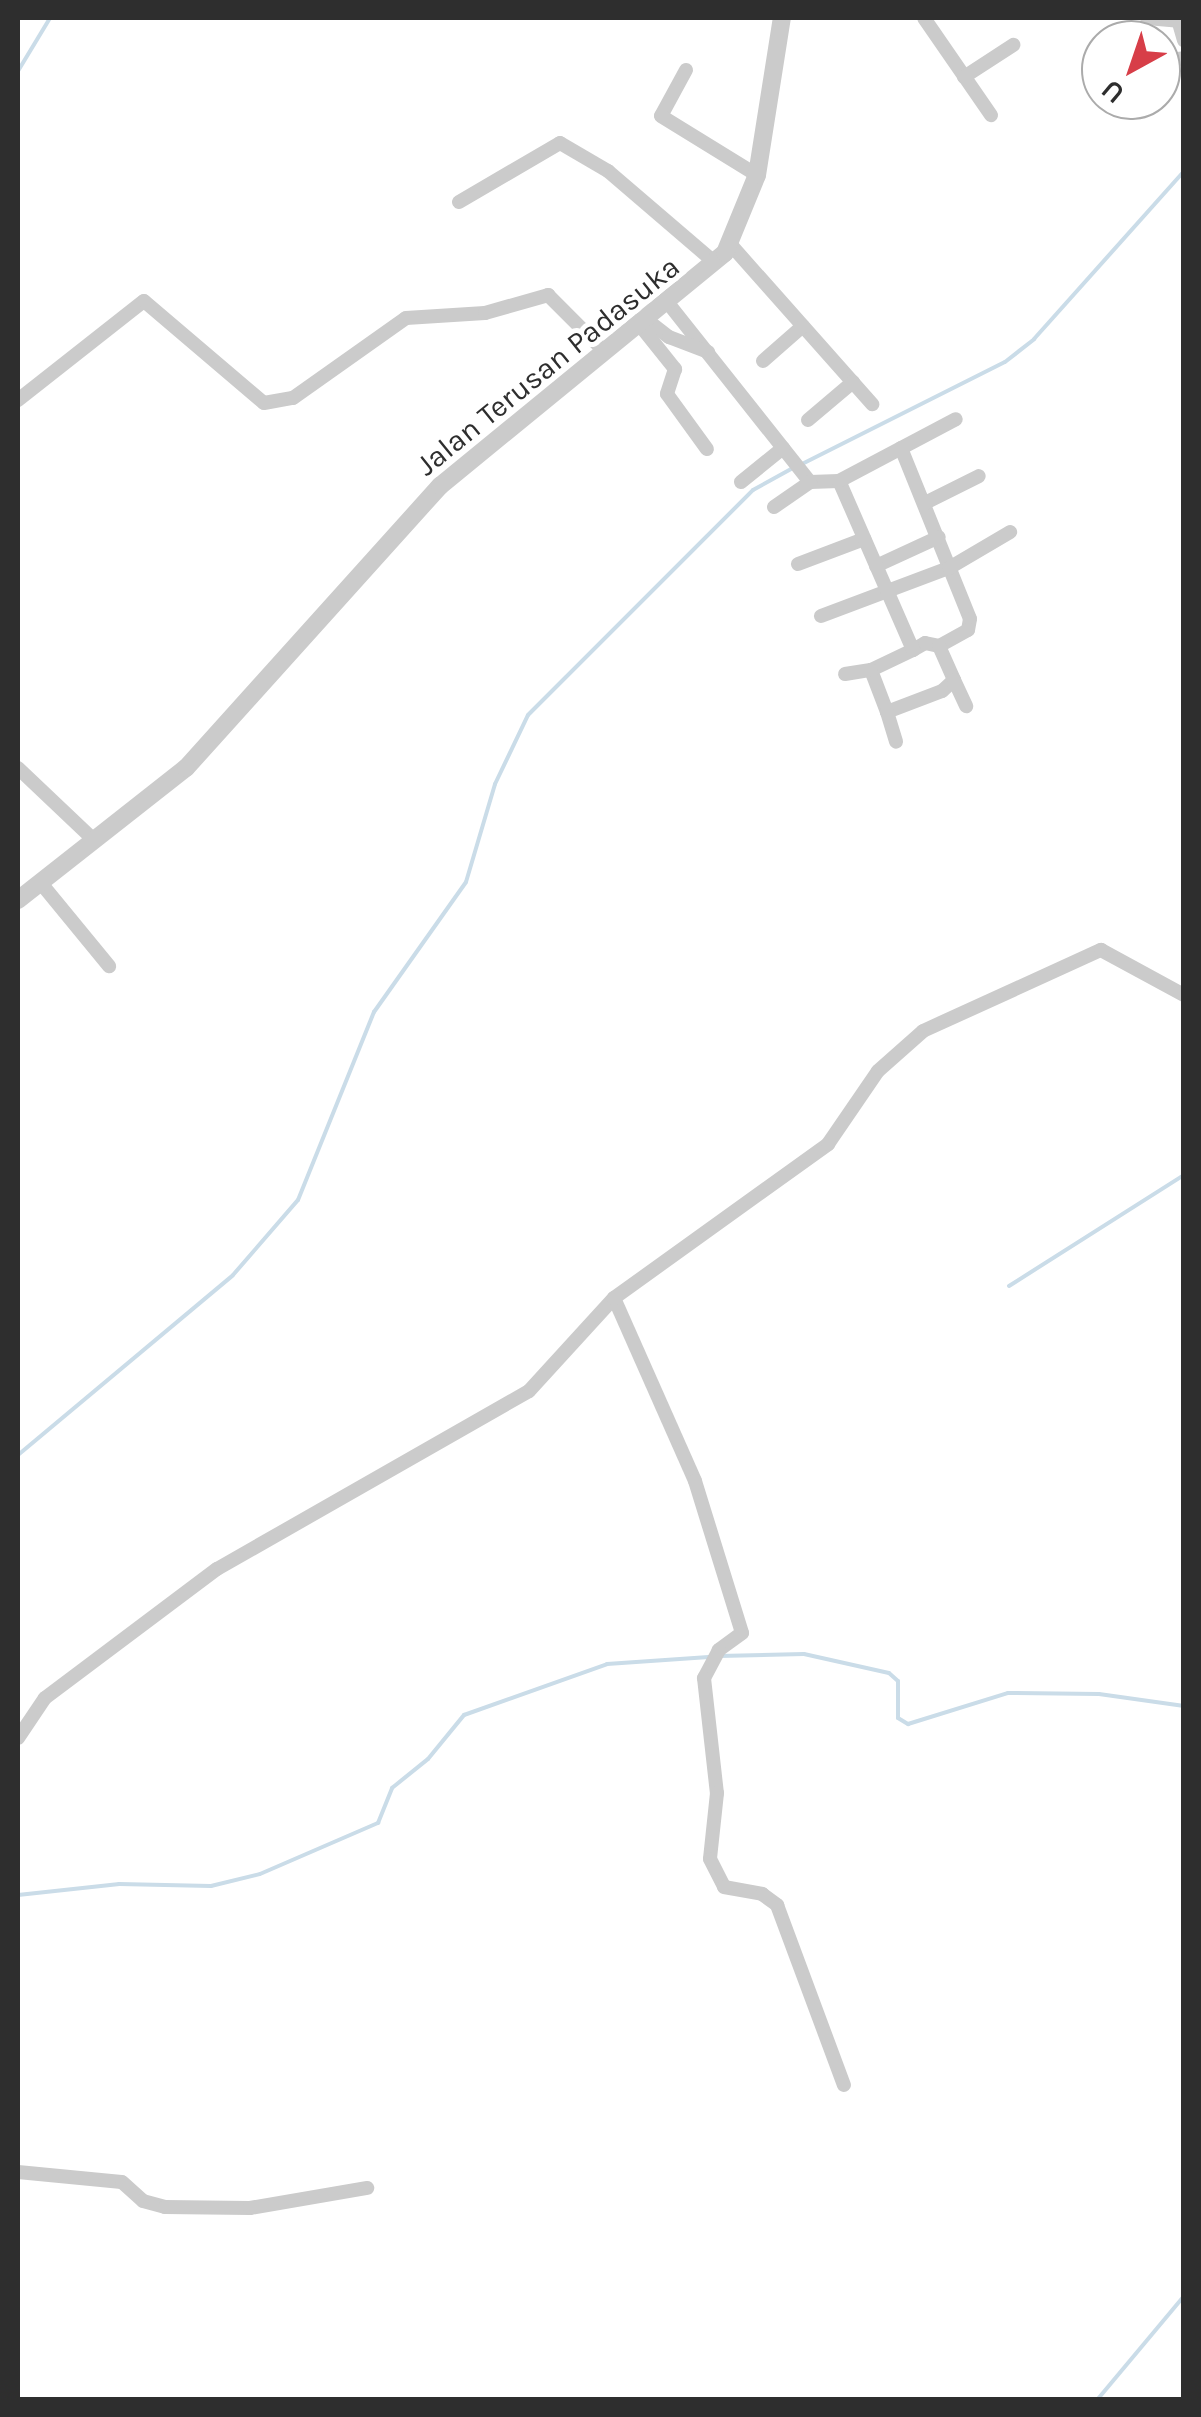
<!DOCTYPE html>
<html>
<head>
<meta charset="utf-8">
<style>
	body { margin:0 }
	#map { position:relative; width:1201px; height:2417px; overflow:hidden; background:#fff; font-family:Karla,sans-serif }
	div>[style] { position:absolute }
	.stream>* { height:4px; margin:-2px; padding:0 2px; transform-origin:2px; border-radius:2px; background:#cadce8 }
	.minor>* { height:14px; margin:-7px; padding:0 7px; transform-origin:7px; border-radius:7px; background:#cbcbcb }
	.tertiary>* { height:18px; margin:-9px; padding:0 9px; transform-origin:9px; border-radius:9px; background:#cbcbcb }
	span { translate:-50% -50%; white-space:nowrap; text-align:center; line-height:1.15; -webkit-text-stroke:10px #fff; paint-order:stroke }
	.street-label { font-size:30px; color:#2e2e2e }
	.frame { position:absolute; inset:0; border:20px solid #2e2e2e; pointer-events:none }
	.north { position:absolute; left:1081px; top:20px; width:100px; height:100px; box-sizing:border-box; background:#fff; border:2px solid #ababab; border-radius:50%; rotate:220deg; font-size:28px; font-weight:700; line-height:40px; text-align:center; color:#2e2e2e }
	.north::after { content:''; display:block; margin:auto; width:35px; height:45px; background:#d73e48; clip-path:polygon(50% 0,100% 100%,50% 72%,0 100%) }
</style>
</head>
<body>
<div id="map">
	<div class="stream">
		<div style="left:18px;top:71px;width:62px;rotate:-58.9deg"></div>
		<div style="left:802px;top:464px;width:227px;rotate:-26.7deg"></div>
		<div style="left:1005px;top:362px;width:37px;rotate:-38deg"></div>
		<div style="left:1034px;top:339px;width:225px;rotate:-48.2deg"></div>
		<div style="left:1009px;top:1286px;width:207px;rotate:-32.4deg"></div>
		<div style="left:18px;top:1455px;width:280px;rotate:-39.9deg"></div>
		<div style="left:233px;top:1275px;width:99px;rotate:-49.1deg"></div>
		<div style="left:298px;top:1200px;width:203px;rotate:-68deg"></div>
		<div style="left:374px;top:1012px;width:159px;rotate:-54.7deg"></div>
		<div style="left:466px;top:882px;width:102px;rotate:-73.5deg"></div>
		<div style="left:495px;top:784px;width:76px;rotate:-64.4deg"></div>
		<div style="left:528px;top:715px;width:318px;rotate:-45deg"></div>
		<div style="left:753px;top:490px;width:46px;rotate:-28.8deg"></div>
		<div style="left:719px;top:1656px;width:85px;rotate:-1.3deg"></div>
		<div style="left:804px;top:1654px;width:87px;rotate:12.6deg"></div>
		<div style="left:889px;top:1673px;width:12px;rotate:42deg"></div>
		<div style="left:898px;top:1681px;width:37px;rotate:90deg"></div>
		<div style="left:898px;top:1718px;width:12px;rotate:31deg"></div>
		<div style="left:908px;top:1724px;width:105px;rotate:-17.2deg"></div>
		<div style="left:1008px;top:1693px;width:91px;rotate:0.6deg"></div>
		<div style="left:1099px;top:1694px;width:86px;rotate:8deg"></div>
		<div style="left:18px;top:1895px;width:102px;rotate:-6.2deg"></div>
		<div style="left:119px;top:1884px;width:92px;rotate:1.2deg"></div>
		<div style="left:211px;top:1886px;width:50px;rotate:-13.8deg"></div>
		<div style="left:260px;top:1874px;width:129px;rotate:-23.4deg"></div>
		<div style="left:378px;top:1823px;width:38px;rotate:-68deg"></div>
		<div style="left:392px;top:1788px;width:46px;rotate:-38.9deg"></div>
		<div style="left:428px;top:1759px;width:57px;rotate:-50.7deg"></div>
		<div style="left:464px;top:1715px;width:152px;rotate:-19.6deg"></div>
		<div style="left:607px;top:1664px;width:102px;rotate:-3.9deg"></div>
		<div style="left:1097px;top:2400px;width:136px;rotate:-50.1deg"></div>
	</div>
	<div class="minor">
		<div style="left:924px;top:18px;width:118px;rotate:55.4deg"></div>
		<div style="left:1147px;top:18px;width:37px;rotate:5deg"></div>
		<div style="left:1179px;top:23px;width:18px;rotate:74deg"></div>
		<div style="left:1161px;top:61px;width:23px;rotate:-7deg"></div>
		<div style="left:686px;top:70px;width:52px;rotate:118.5deg"></div>
		<div style="left:661px;top:116px;width:113px;rotate:31.6deg"></div>
		<div style="left:964px;top:77px;width:59px;rotate:-33.1deg"></div>
		<div style="left:459px;top:202px;width:117px;rotate:-30.3deg"></div>
		<div style="left:560px;top:143px;width:56px;rotate:30.3deg"></div>
		<div style="left:608px;top:171px;width:140px;rotate:40.6deg"></div>
		<div style="left:731px;top:245px;width:213px;rotate:48.4deg"></div>
		<div style="left:668px;top:303px;width:228px;rotate:51.6deg"></div>
		<div style="left:810px;top:482px;width:29px;rotate:-2deg"></div>
		<div style="left:647px;top:320px;width:28px;rotate:38deg"></div>
		<div style="left:669px;top:337px;width:42px;rotate:21deg"></div>
		<div style="left:639px;top:324px;width:58px;rotate:51.3deg"></div>
		<div style="left:675px;top:369px;width:26px;rotate:108deg"></div>
		<div style="left:667px;top:394px;width:68px;rotate:54deg"></div>
		<div style="left:763px;top:361px;width:53px;rotate:-41.2deg"></div>
		<div style="left:18px;top:400px;width:160px;rotate:-38.2deg"></div>
		<div style="left:144px;top:301px;width:157px;rotate:40.4deg"></div>
		<div style="left:264px;top:403px;width:29px;rotate:-10deg"></div>
		<div style="left:293px;top:398px;width:138px;rotate:-35.3deg"></div>
		<div style="left:406px;top:318px;width:79px;rotate:-3.6deg"></div>
		<div style="left:485px;top:313px;width:66px;rotate:-15.9deg"></div>
		<div style="left:548px;top:295px;width:79px;rotate:45deg"></div>
		<div style="left:808px;top:420px;width:59px;rotate:-40.2deg"></div>
		<div style="left:901px;top:448px;width:184px;rotate:68deg"></div>
		<div style="left:970px;top:619px;width:11px;rotate:100deg"></div>
		<div style="left:968px;top:630px;width:33px;rotate:151deg"></div>
		<div style="left:741px;top:482px;width:54px;rotate:-39deg"></div>
		<div style="left:925px;top:503px;width:60px;rotate:-26.6deg"></div>
		<div style="left:774px;top:507px;width:44px;rotate:-34.8deg"></div>
		<div style="left:798px;top:564px;width:71px;rotate:-20.7deg"></div>
		<div style="left:876px;top:566px;width:69px;rotate:-24.7deg"></div>
		<div style="left:821px;top:616px;width:137px;rotate:-20.6deg"></div>
		<div style="left:949px;top:568px;width:71px;rotate:-30.5deg"></div>
		<div style="left:913px;top:650px;width:14px;rotate:-30deg"></div>
		<div style="left:925px;top:643px;width:14px;rotate:12deg"></div>
		<div style="left:939px;top:646px;width:37px;rotate:66deg"></div>
		<div style="left:954px;top:680px;width:16px;rotate:137deg"></div>
		<div style="left:942px;top:691px;width:59px;rotate:159.1deg"></div>
		<div style="left:887px;top:712px;width:45px;rotate:-110.9deg"></div>
		<div style="left:871px;top:670px;width:47px;rotate:-25.5deg"></div>
		<div style="left:913px;top:650px;width:184px;rotate:-113.6deg"></div>
		<div style="left:839px;top:481px;width:132px;rotate:-27.9deg"></div>
		<div style="left:845px;top:674px;width:26px;rotate:-9deg"></div>
		<div style="left:954px;top:680px;width:29px;rotate:65deg"></div>
		<div style="left:887px;top:712px;width:31px;rotate:73deg"></div>
		<div style="left:18px;top:768px;width:105px;rotate:43.5deg"></div>
		<div style="left:40px;top:882px;width:109px;rotate:50.6deg"></div>
		<div style="left:614px;top:1298px;width:200px;rotate:66.1deg"></div>
		<div style="left:695px;top:1481px;width:159px;rotate:72.8deg"></div>
		<div style="left:742px;top:1633px;width:29px;rotate:144deg"></div>
		<div style="left:719px;top:1650px;width:32px;rotate:118deg"></div>
		<div style="left:704px;top:1678px;width:116px;rotate:83.6deg"></div>
		<div style="left:717px;top:1793px;width:66px;rotate:96.1deg"></div>
		<div style="left:710px;top:1859px;width:31px;rotate:63deg"></div>
		<div style="left:724px;top:1887px;width:39px;rotate:10deg"></div>
		<div style="left:762px;top:1894px;width:19px;rotate:36deg"></div>
		<div style="left:777px;top:1905px;width:192px;rotate:69.6deg"></div>
		<div style="left:18px;top:1738px;width:48px;rotate:-56deg"></div>
		<div style="left:45px;top:1698px;width:215px;rotate:-36.9deg"></div>
		<div style="left:217px;top:1569px;width:359px;rotate:-29.7deg"></div>
		<div style="left:529px;top:1391px;width:126px;rotate:-47.6deg"></div>
		<div style="left:614px;top:1298px;width:264px;rotate:-35.7deg"></div>
		<div style="left:828px;top:1144px;width:88px;rotate:-55.6deg"></div>
		<div style="left:878px;top:1071px;width:60px;rotate:-41.6deg"></div>
		<div style="left:923px;top:1031px;width:196px;rotate:-24.5deg"></div>
		<div style="left:1101px;top:950px;width:94px;rotate:28.5deg"></div>
		<div style="left:18px;top:2172px;width:104px;rotate:5.5deg"></div>
		<div style="left:122px;top:2182px;width:28px;rotate:42deg"></div>
		<div style="left:143px;top:2201px;width:23px;rotate:15deg"></div>
		<div style="left:165px;top:2207px;width:85px;rotate:0.7deg"></div>
		<div style="left:250px;top:2208px;width:119px;rotate:-9.7deg"></div>
	</div>
	<div class="tertiary">
		<div style="left:18px;top:900px;width:214px;rotate:-38.2deg"></div>
		<div style="left:186px;top:768px;width:380px;rotate:-48deg"></div>
		<div style="left:440px;top:486px;width:368px;rotate:-39.3deg"></div>
		<div style="left:725px;top:253px;width:84px;rotate:-67.7deg"></div>
		<div style="left:757px;top:175px;width:159px;rotate:-81deg"></div>
	</div>
	<div class="street-label">
		<span style="left:548px;top:366px;rotate:-39deg">Jalan Terusan Padasuka</span>
	</div>
	<div class="frame"></div>
	<div class="north">U</div>
</div>
</body>
</html>
